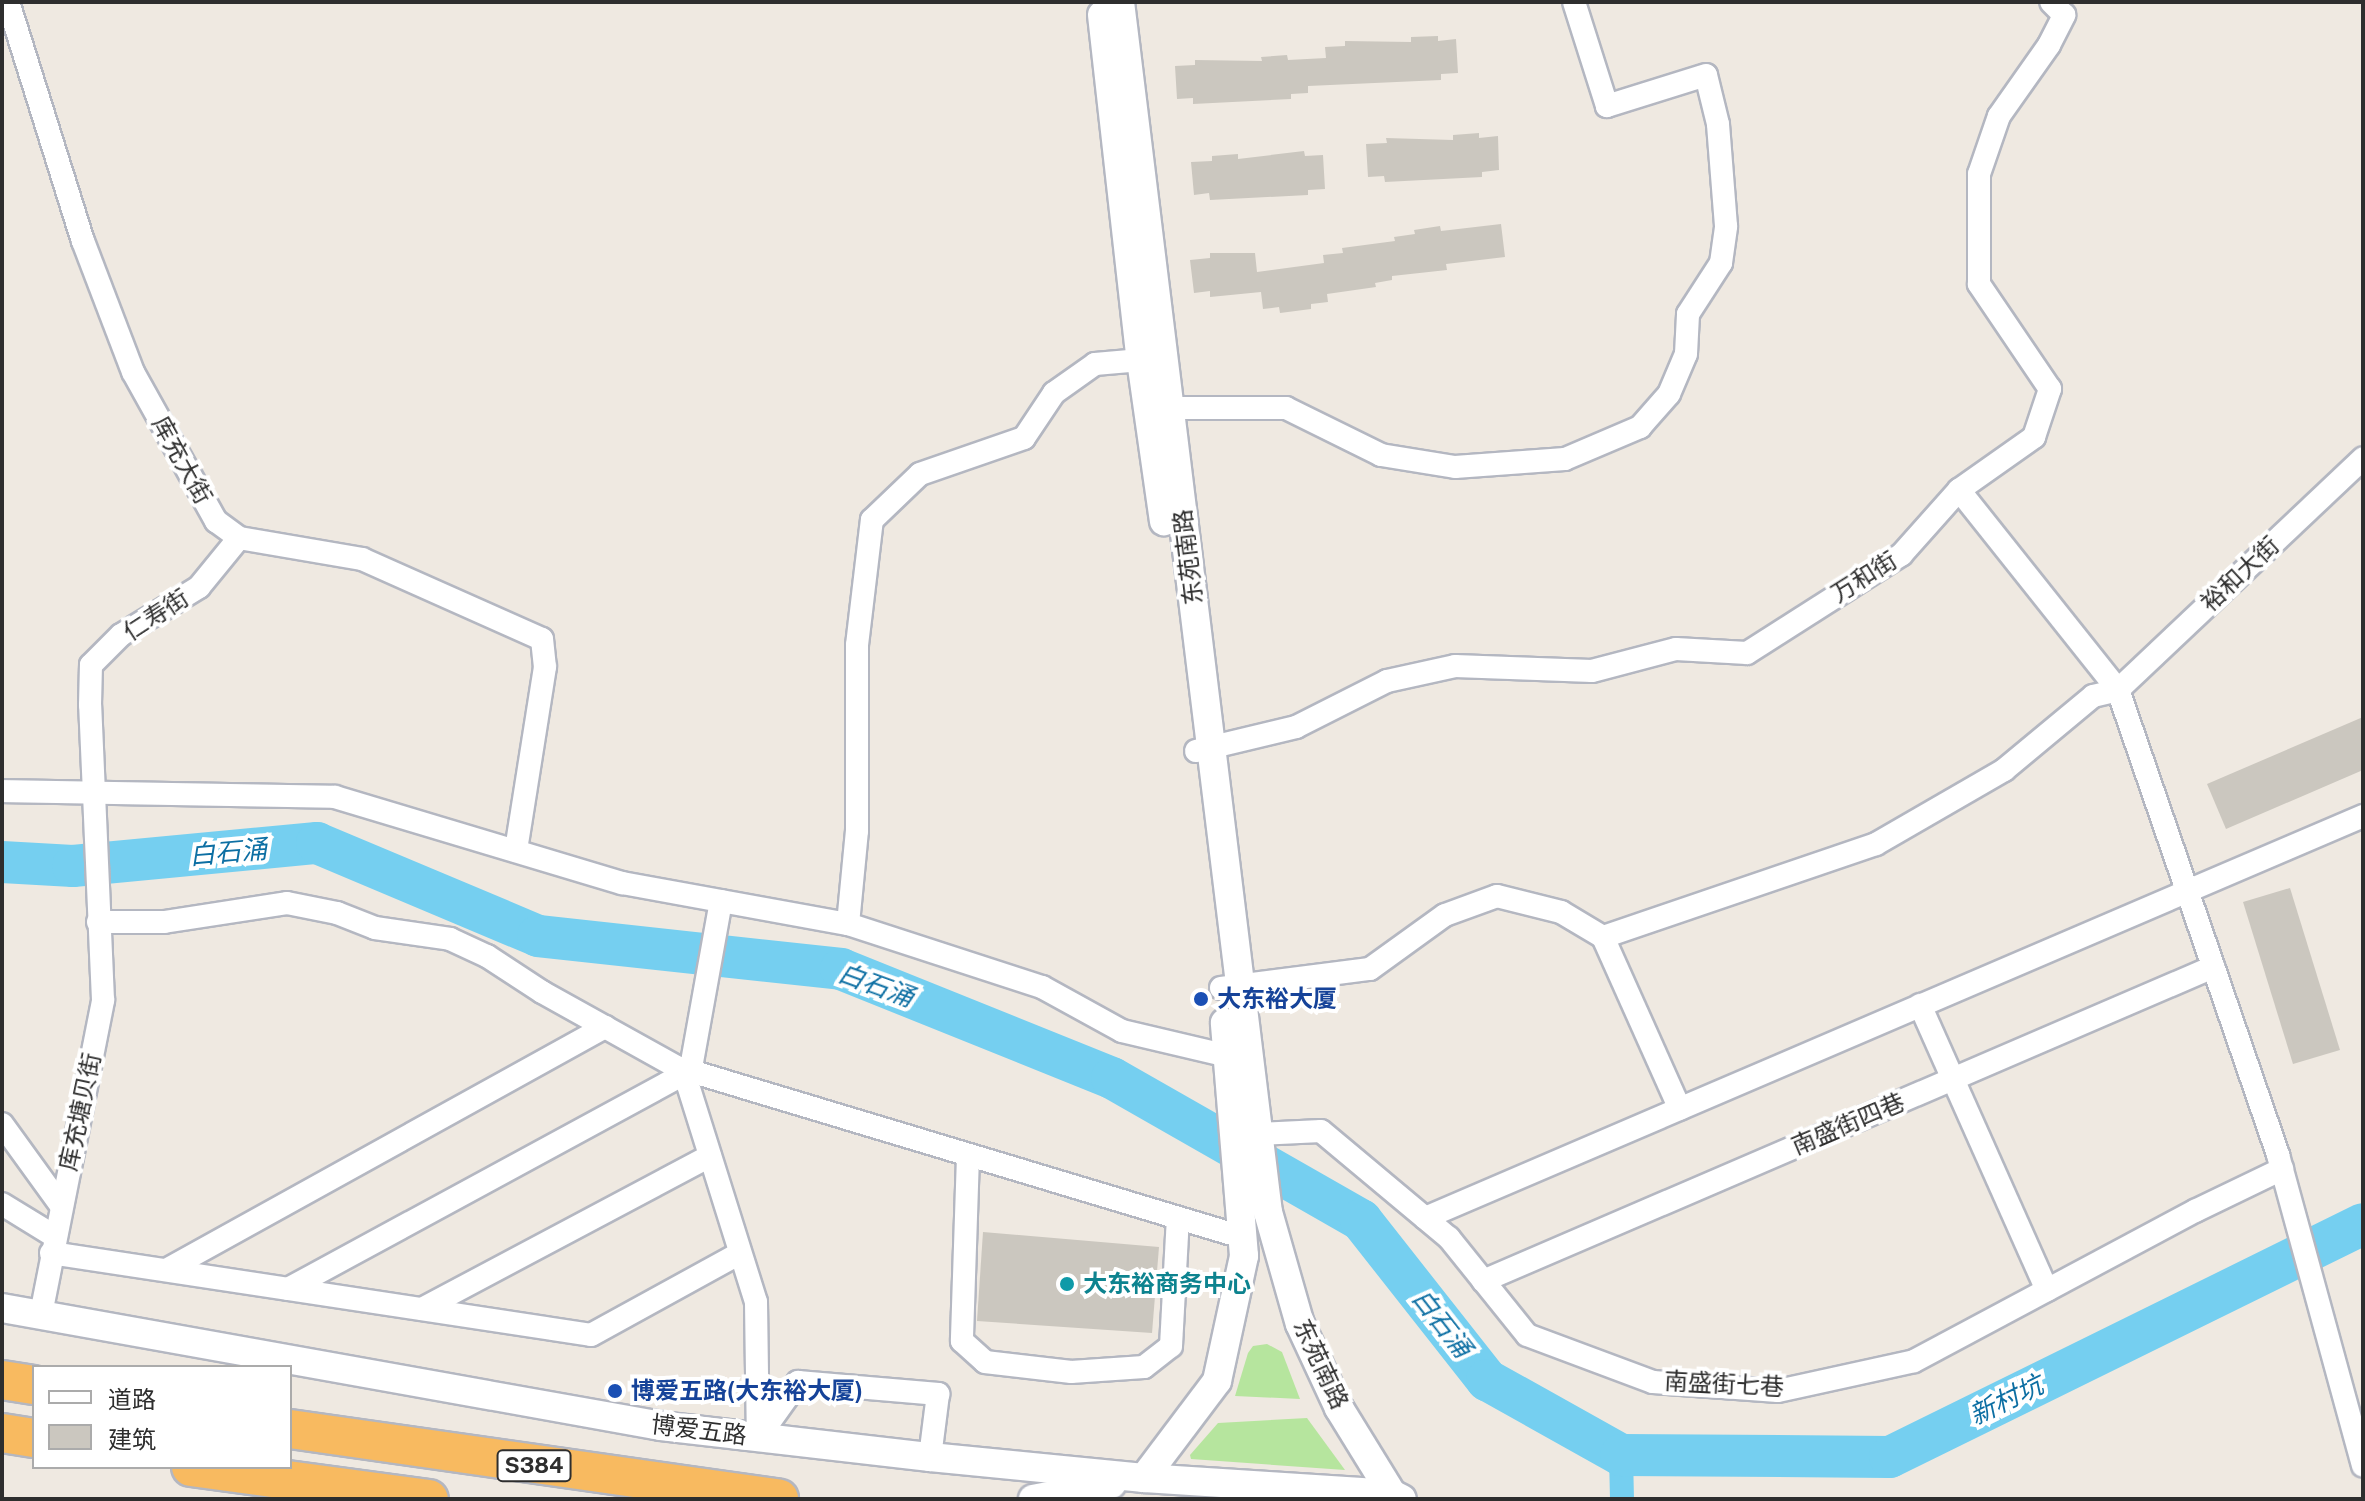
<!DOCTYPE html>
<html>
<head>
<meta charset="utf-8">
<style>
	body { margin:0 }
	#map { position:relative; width:2365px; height:1501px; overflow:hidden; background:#efe9e1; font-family:"Public Sans","Noto Sans SC",sans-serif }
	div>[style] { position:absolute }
	.green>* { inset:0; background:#b6e59e }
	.canal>* { height:24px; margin:-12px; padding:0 12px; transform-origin:12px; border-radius:12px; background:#75cff0 }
	.river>* { height:42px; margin:-21px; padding:0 21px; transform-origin:21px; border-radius:21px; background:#75cff0 }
	.building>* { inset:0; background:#cbc7bf }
	.roads { filter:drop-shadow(2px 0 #b4b7c1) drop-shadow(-2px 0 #b4b7c1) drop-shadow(0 2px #b4b7c1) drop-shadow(0 -2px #b4b7c1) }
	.minor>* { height:22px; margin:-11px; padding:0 11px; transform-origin:11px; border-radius:11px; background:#fff }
	.tertiary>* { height:28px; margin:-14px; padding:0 14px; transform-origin:14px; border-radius:14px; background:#fff }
	.trunk>* { height:38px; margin:-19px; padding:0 19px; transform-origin:19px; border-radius:19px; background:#f8ba60 }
	.dots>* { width:22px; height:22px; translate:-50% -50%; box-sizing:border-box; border:4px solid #fff; border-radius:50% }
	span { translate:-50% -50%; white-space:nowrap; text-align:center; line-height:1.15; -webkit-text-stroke:8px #fff; paint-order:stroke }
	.shield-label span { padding:2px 6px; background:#fff; border:2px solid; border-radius:6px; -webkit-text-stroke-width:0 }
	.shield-label { font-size:22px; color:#2e2e2e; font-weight:700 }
	.street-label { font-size:24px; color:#2e2e2e }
	.transit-label { font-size:24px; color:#164399; font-weight:700 }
	.left { translate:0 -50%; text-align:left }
	.culture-label { font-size:24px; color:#0d838f; font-weight:700 }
	.water-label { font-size:26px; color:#0d6fa3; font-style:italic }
	.frame { position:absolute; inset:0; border:4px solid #2e2e2e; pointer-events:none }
	.legend { position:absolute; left:32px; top:1365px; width:260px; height:104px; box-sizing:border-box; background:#fff; border:2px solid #ababab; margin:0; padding:10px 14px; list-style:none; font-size:24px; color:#2e2e2e }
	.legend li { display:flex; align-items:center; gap:16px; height:40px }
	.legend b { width:40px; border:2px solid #ababab }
</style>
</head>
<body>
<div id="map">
	<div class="green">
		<div style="clip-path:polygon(1267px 1344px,1282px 1352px,1300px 1399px,1235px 1396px,1248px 1353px,1253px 1346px)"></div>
		<div style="clip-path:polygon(1307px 1418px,1345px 1470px,1191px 1459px,1190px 1455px,1218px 1423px)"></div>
	</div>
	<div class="canal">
		<div style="left:1621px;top:1455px;width:44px;rotate:88.7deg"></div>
	</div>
	<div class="river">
		<div style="left:2px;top:862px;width:71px;rotate:3.2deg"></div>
		<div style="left:73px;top:866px;width:245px;rotate:-5.4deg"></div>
		<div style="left:317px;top:843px;width:240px;rotate:22.8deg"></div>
		<div style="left:538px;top:936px;width:305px;rotate:6.2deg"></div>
		<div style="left:841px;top:969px;width:292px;rotate:21.9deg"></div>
		<div style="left:1112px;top:1078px;width:287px;rotate:29.7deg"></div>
		<div style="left:1361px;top:1220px;width:204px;rotate:51.8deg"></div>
		<div style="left:1487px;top:1380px;width:154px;rotate:29.2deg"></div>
		<div style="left:1621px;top:1455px;width:269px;rotate:0.4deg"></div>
		<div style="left:1890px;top:1457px;width:527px;rotate:-26.22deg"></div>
	</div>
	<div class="building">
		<div style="clip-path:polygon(1438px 36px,1438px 41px,1456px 39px,1458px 73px,1441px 74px,1441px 80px,1308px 86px,1308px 93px,1291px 94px,1291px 99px,1193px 104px,1193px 98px,1177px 99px,1175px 66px,1195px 65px,1195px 60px,1262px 61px,1261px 57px,1287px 55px,1288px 60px,1326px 58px,1325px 47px,1345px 46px,1345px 41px,1411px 42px,1411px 37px)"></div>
		<div style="clip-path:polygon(1479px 133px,1479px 138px,1498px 136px,1499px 170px,1482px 172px,1482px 177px,1385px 182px,1384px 176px,1368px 177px,1366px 144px,1387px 143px,1386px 138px,1453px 140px,1453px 135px)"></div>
		<div style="clip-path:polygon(1304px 151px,1305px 156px,1323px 155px,1325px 189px,1308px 190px,1308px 195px,1210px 200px,1209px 193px,1194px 195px,1191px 162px,1212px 161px,1212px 156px,1238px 154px,1238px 159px)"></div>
		<div style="clip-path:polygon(1501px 224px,1505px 257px,1446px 264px,1447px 270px,1392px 276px,1392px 280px,1375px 283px,1376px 287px,1327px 294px,1328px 302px,1311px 304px,1311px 309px,1280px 313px,1279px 307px,1263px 309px,1261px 292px,1210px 297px,1210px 291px,1194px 293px,1190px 260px,1210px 258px,1210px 253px,1255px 253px,1257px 272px,1324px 263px,1323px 255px,1343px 253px,1342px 248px,1395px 241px,1394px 237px,1415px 234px,1414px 230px,1440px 226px,1441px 231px)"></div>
		<div style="clip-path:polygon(2363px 717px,2363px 770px,2226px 829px,2207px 784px)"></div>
		<div style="clip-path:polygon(2290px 888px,2340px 1050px,2293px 1064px,2243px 902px)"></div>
		<div style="clip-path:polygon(983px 1232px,1159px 1247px,1152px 1333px,977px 1321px)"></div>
	</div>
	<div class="roads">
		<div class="minor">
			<div style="left:8px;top:2px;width:250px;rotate:72.6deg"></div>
			<div style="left:83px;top:241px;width:140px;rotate:69.1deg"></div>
			<div style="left:133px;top:372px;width:171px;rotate:60.9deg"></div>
			<div style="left:216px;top:521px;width:29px;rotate:36deg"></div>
			<div style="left:239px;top:538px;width:125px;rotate:9.7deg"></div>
			<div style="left:362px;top:559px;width:197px;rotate:24deg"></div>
			<div style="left:542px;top:639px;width:28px;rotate:84deg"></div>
			<div style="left:545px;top:667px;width:186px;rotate:99deg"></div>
			<div style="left:1154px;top:408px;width:132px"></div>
			<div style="left:1286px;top:408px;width:106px;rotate:26.3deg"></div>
			<div style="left:1381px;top:455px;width:75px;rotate:9.2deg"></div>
			<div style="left:1455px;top:467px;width:110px;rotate:-4.2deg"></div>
			<div style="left:1565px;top:459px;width:82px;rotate:-23.1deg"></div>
			<div style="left:1640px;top:427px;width:44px;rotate:-48.7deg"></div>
			<div style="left:1669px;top:394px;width:43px;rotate:-67deg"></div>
			<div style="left:1686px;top:354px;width:40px;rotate:-87.1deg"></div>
			<div style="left:1688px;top:314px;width:61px;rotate:-57.1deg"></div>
			<div style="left:1721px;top:263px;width:37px;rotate:-82deg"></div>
			<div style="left:1726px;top:226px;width:102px;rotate:-94.5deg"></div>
			<div style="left:1718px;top:124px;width:50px;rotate:-103.8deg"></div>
			<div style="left:1706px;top:75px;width:104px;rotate:162.6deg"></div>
			<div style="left:1607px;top:106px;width:109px;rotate:-107.6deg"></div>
			<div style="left:1959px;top:490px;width:256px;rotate:51.5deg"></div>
			<div style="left:2118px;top:690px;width:492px;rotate:71deg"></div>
			<div style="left:2278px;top:1155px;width:322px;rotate:74.7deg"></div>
			<div style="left:1196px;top:751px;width:103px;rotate:-13.5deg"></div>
			<div style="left:1296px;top:727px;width:102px;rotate:-26.8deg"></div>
			<div style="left:1387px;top:681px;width:70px;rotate:-12.4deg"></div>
			<div style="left:1455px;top:666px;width:137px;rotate:2.1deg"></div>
			<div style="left:1592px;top:671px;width:87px;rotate:-14.7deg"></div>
			<div style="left:1676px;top:649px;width:71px;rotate:3.2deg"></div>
			<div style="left:1747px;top:653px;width:183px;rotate:-32.5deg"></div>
			<div style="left:1901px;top:555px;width:87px;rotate:-48.3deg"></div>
			<div style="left:1959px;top:490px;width:92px;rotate:-35.2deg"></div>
			<div style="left:2034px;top:437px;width:51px;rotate:-71.6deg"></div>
			<div style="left:2050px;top:389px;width:127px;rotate:-124.1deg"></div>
			<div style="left:1979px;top:284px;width:110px;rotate:-90deg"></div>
			<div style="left:1979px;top:174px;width:61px;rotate:-71deg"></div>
			<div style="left:1999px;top:116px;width:87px;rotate:-54.8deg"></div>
			<div style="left:2049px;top:45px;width:34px;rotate:-63deg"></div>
			<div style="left:2064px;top:15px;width:18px;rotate:-135deg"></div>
			<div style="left:2px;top:791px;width:333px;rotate:1deg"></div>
			<div style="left:335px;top:797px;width:300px;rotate:16.7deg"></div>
			<div style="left:622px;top:883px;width:230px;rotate:10.3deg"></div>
			<div style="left:848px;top:924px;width:204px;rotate:18deg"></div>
			<div style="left:1042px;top:987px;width:91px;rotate:28.8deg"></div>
			<div style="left:1122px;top:1031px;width:109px;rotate:13.3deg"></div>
			<div style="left:721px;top:901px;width:187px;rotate:100.2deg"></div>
			<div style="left:688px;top:1085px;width:227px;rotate:72.6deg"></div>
			<div style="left:756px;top:1302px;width:136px;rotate:89.2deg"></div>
			<div style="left:98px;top:922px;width:66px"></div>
			<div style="left:164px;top:922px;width:124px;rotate:-8.8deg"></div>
			<div style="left:287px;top:903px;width:51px;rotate:11.3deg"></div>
			<div style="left:337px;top:913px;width:41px;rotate:21.5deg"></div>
			<div style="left:375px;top:928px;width:76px;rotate:8.3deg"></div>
			<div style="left:450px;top:939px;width:41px;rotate:24.7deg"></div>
			<div style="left:487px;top:956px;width:66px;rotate:33.2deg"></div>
			<div style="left:542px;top:992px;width:154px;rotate:29.1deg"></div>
			<div style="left:677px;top:1067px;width:590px;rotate:16.75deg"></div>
			<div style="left:848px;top:924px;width:93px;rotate:-84.5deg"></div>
			<div style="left:857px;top:831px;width:186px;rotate:-90deg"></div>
			<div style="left:857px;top:645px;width:126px;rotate:-83.2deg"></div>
			<div style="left:872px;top:520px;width:66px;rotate:-43.8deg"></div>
			<div style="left:920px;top:474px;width:110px;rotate:-19.1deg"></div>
			<div style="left:1024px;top:438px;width:54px;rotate:-56.3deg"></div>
			<div style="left:1054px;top:393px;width:50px;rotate:-35.3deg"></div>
			<div style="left:1095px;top:364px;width:46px;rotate:-5deg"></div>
			<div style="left:1603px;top:937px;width:288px;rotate:-18.8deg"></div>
			<div style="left:1876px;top:844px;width:148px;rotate:-30deg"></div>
			<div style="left:2004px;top:770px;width:116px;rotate:-39.7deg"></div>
			<div style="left:2093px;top:696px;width:26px;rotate:-13deg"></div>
			<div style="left:2118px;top:690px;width:337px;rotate:-43.4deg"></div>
			<div style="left:1221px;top:988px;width:150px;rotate:-7.3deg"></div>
			<div style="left:1370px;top:969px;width:92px;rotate:-35.8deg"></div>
			<div style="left:1445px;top:915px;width:55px;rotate:-20.1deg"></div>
			<div style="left:1497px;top:896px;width:66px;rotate:14deg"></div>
			<div style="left:1561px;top:912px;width:49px;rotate:30.8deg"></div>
			<div style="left:1603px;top:937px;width:188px;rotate:65.9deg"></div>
			<div style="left:1920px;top:1005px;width:312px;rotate:66deg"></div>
			<div style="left:2px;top:1124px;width:99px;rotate:54.1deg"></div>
			<div style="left:1258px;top:1134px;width:63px;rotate:-2.7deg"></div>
			<div style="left:1321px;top:1131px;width:167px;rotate:39.9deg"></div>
			<div style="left:1449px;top:1238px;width:124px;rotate:51.2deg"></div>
			<div style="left:1527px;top:1335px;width:134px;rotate:20.5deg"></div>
			<div style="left:1653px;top:1382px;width:125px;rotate:4.1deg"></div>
			<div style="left:1778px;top:1391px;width:139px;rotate:-12.4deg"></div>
			<div style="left:1914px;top:1361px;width:319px;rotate:-28.1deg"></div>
			<div style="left:2195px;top:1211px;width:97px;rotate:-25.8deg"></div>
			<div style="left:968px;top:1156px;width:185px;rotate:91.9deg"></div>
			<div style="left:962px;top:1341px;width:31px;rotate:42deg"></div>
			<div style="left:985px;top:1362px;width:87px;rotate:6.6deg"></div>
			<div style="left:1071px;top:1372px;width:73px;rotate:-3.9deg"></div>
			<div style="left:1144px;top:1367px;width:34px;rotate:-38deg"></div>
			<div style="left:1171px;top:1346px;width:128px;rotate:-86.9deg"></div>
			<div style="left:2px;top:1204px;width:61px;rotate:31.6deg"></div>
			<div style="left:1425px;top:1218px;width:1021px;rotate:-23.2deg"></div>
			<div style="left:51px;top:1253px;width:546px;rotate:8.63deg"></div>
			<div style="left:591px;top:1335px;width:170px;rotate:-28.8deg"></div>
			<div style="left:166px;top:1270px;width:502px;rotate:-28.97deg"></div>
			<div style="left:1483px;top:1281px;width:795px;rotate:-23.27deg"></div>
			<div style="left:288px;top:1289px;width:457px;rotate:-28.5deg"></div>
			<div style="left:422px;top:1309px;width:326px;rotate:-28deg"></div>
			<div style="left:41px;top:1314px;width:320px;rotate:-78.8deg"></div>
			<div style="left:103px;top:1000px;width:295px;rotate:-92.5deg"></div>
			<div style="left:90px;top:705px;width:40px;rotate:-88.6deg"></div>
			<div style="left:91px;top:665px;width:42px;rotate:-45deg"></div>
			<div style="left:121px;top:635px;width:92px;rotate:-31.6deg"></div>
			<div style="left:199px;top:587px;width:63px;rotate:-50.8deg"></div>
			<div style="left:758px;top:1438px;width:69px;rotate:-54.5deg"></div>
			<div style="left:798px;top:1382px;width:141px;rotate:4.9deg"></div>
			<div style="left:938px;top:1394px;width:64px;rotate:97.2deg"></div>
		</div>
		<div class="tertiary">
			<div style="left:1120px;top:2px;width:1219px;rotate:83.03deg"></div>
			<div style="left:1268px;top:1212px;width:116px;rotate:74.1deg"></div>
			<div style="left:1300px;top:1324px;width:93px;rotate:65.1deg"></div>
			<div style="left:1339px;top:1408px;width:101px;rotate:58.4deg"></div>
			<div style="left:1102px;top:15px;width:347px;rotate:83.6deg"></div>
			<div style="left:1141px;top:360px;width:163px;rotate:81.9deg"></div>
			<div style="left:2px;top:1308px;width:669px;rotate:10.15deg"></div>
			<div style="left:661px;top:1426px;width:271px;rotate:6.6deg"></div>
			<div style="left:930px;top:1457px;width:215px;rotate:5.6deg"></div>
			<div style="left:1144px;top:1478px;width:249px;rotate:3.7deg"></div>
			<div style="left:1392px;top:1494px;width:11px;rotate:27deg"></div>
			<div style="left:1144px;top:1478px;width:121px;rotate:-53deg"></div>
			<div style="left:1217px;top:1381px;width:128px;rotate:-77.8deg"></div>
			<div style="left:1244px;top:1256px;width:234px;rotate:-94.7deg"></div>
			<div style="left:1033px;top:1499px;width:80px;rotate:-10.8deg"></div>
		</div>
		<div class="trunk">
			<div style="left:2px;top:1380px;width:32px;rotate:9deg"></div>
			<div style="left:290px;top:1429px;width:494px;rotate:8.1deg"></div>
			<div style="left:2px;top:1433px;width:32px;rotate:9deg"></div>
			<div style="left:191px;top:1467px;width:240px;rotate:7.7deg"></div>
		</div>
	</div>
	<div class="dots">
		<div style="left:1201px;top:999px;background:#1a4fb4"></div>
		<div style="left:1067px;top:1284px;background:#0f9aa8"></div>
		<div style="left:615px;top:1391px;background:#1a4fb4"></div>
	</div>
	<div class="shield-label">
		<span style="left:534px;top:1466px">S384</span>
	</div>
	<div class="street-label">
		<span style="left:182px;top:460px;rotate:61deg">库充大街</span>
		<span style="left:1188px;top:557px;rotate:-97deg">东苑南路</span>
		<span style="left:2240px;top:574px;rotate:-43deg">裕和大街</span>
		<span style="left:1864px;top:577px;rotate:-32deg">万和街</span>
		<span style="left:156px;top:615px;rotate:-33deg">仁寿街</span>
		<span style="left:80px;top:1112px;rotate:-78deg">库充塘贝街</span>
		<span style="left:1848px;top:1124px;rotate:-23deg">南盛街四巷</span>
		<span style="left:1321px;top:1364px;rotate:65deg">东苑南路</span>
		<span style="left:1724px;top:1384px;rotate:3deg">南盛街七巷</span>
		<span style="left:699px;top:1430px;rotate:7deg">博爱五路</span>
	</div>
	<div class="transit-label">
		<span class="left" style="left:1217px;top:999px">大东裕大厦</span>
		<span class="left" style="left:631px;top:1391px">博爱五路(大东裕大厦)</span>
	</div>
	<div class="culture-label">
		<span class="left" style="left:1083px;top:1284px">大东裕商务中心</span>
	</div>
	<div class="water-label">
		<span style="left:228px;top:852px;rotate:-5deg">白石涌</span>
		<span style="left:876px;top:985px;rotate:20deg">白石涌</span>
		<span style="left:1442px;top:1323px;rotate:52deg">白石涌</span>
		<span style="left:2006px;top:1400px;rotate:-26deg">新村坑</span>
	</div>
	<div class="frame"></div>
	<ul class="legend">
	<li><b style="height:10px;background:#fff"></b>道路</li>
	<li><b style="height:22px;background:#cbc7bf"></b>建筑</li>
	</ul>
</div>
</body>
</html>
